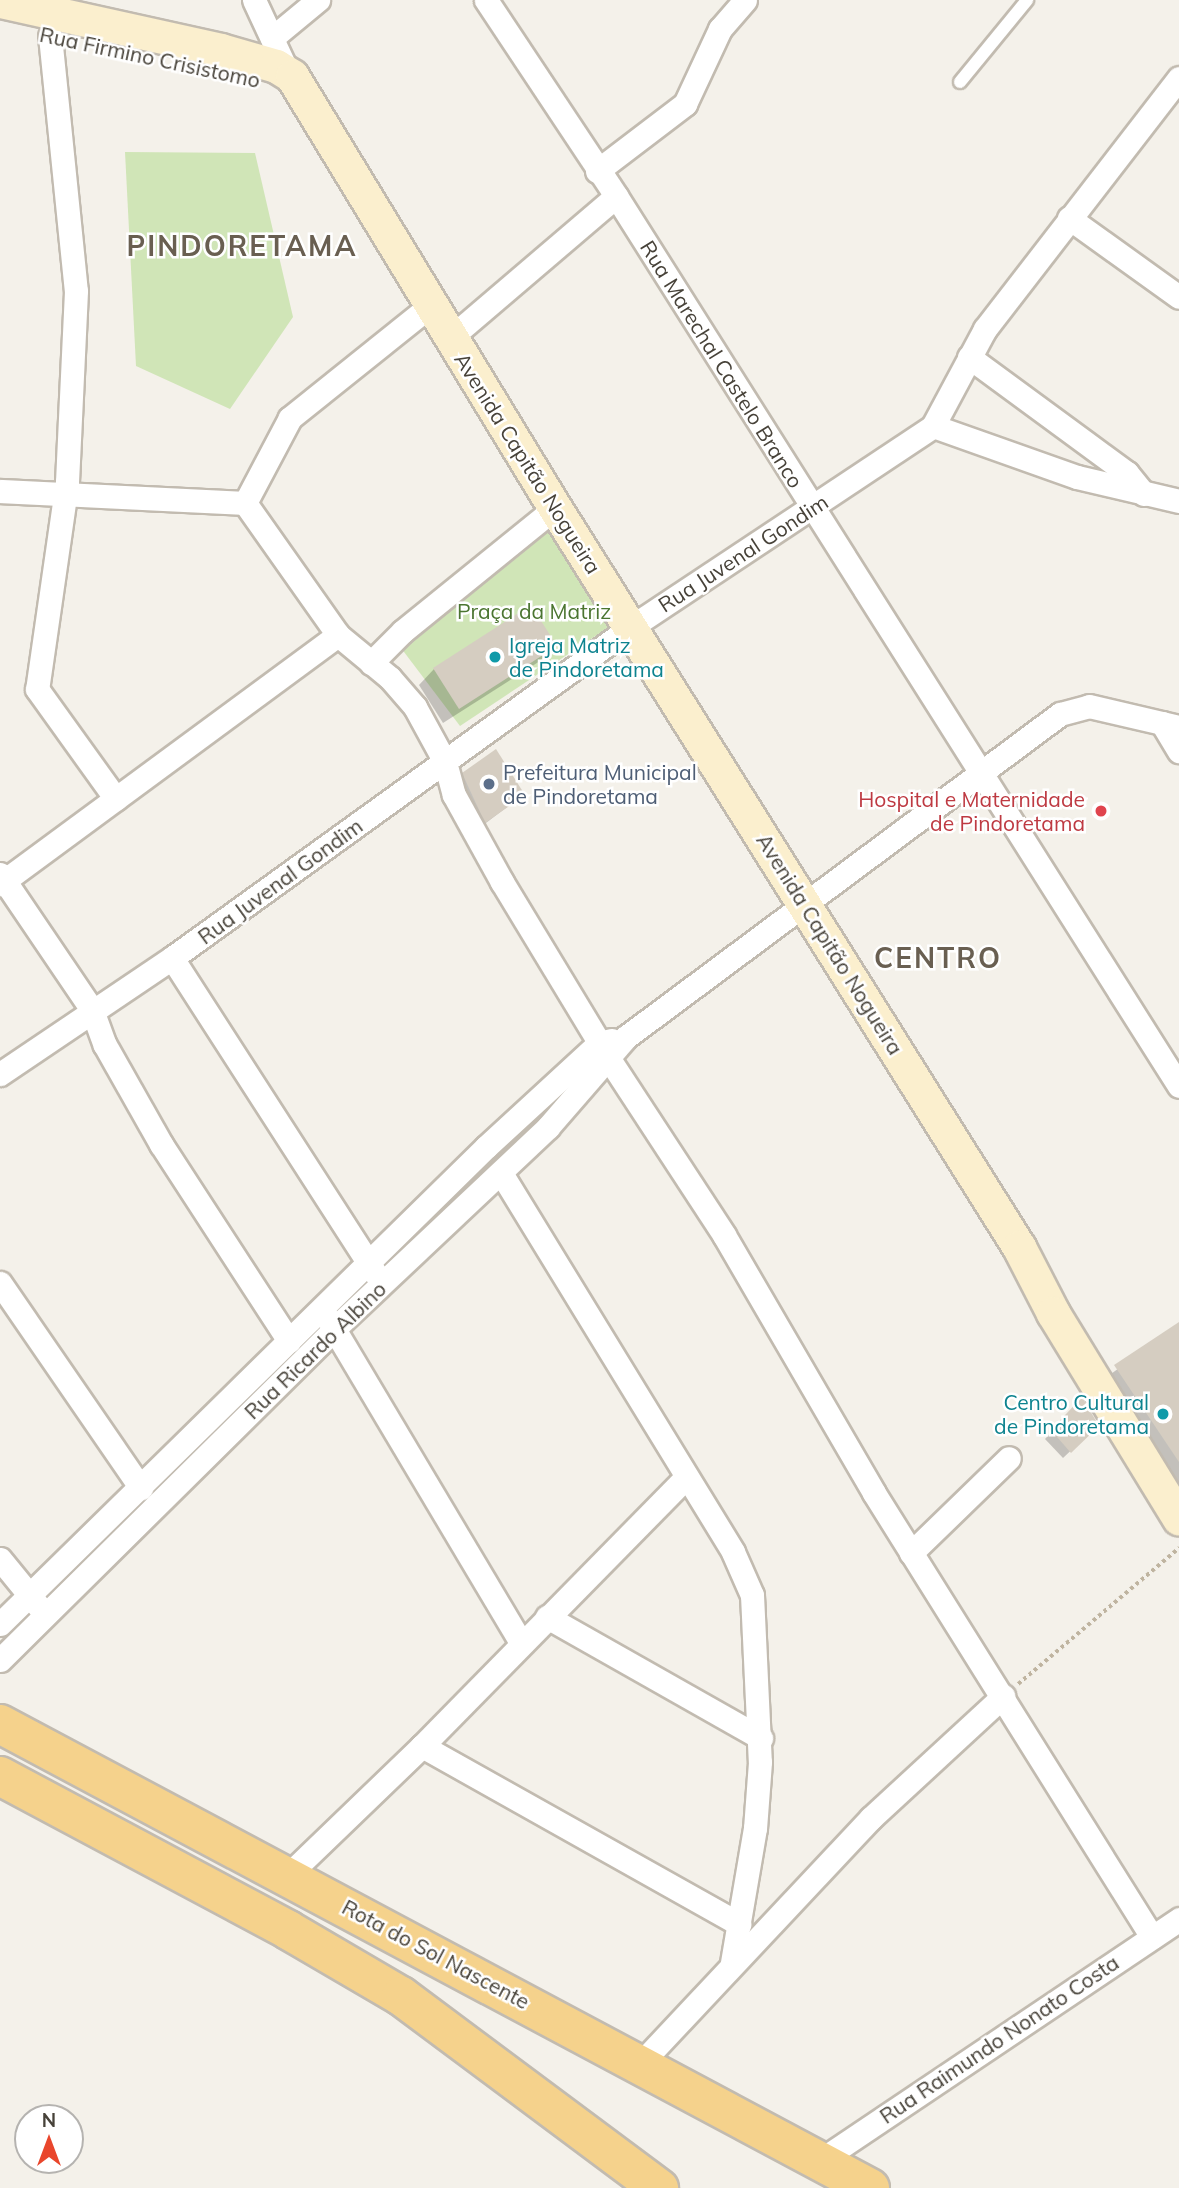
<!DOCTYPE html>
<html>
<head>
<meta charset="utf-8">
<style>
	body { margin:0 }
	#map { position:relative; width:1179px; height:2188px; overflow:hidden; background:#f4f1ea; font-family:Mulish,sans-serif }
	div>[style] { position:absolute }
	.green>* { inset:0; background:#d0e5b7 }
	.shadow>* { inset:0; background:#0003 }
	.building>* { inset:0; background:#d5cdc1 }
	.path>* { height:3.5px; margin-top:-1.75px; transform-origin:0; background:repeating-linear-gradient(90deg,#bfb4a0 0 3.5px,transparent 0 7px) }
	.roads { filter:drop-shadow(2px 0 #c2bbb0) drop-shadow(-2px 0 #c2bbb0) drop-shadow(0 2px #c2bbb0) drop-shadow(0 -2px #c2bbb0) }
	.service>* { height:12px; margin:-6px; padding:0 6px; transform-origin:6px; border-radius:6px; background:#fff }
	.minor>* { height:23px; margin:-11.5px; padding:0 11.5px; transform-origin:11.5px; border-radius:11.5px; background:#fff }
	.secondary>* { height:33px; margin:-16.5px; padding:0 16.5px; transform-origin:16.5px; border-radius:16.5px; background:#fbefce }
	.trunk>* { height:38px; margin:-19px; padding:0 19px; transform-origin:19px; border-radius:19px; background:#f5d28c }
	.dots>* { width:19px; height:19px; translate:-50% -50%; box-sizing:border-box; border:4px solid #fff; border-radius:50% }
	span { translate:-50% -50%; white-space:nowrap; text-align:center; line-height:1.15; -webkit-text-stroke:5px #fff; paint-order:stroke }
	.street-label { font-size:21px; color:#474239 }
	.park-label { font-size:21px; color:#4b7530 }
	.culture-label { font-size:21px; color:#0d838f }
	.left { translate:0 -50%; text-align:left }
	.right { translate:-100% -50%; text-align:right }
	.service-label { font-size:21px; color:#4e5e75 }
	.health-label { font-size:21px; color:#be3a42 }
	.district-label { font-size:28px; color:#695f51; font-weight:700; letter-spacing:2px }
	.north { position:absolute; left:14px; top:2104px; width:70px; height:70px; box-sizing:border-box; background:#fff; border:2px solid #b5b3b0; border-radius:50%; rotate:0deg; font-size:19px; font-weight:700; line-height:28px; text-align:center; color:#474239 }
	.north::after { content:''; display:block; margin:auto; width:24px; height:32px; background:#e9462c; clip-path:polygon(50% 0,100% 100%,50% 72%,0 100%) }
</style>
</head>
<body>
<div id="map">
	<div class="green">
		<div style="clip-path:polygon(125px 152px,255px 153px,293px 317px,230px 409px,136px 366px)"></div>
		<div style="clip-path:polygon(553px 526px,612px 625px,460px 726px,401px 648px)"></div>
	</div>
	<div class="shadow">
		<div style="clip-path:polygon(530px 608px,555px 646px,540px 661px,443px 723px,419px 685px,434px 669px)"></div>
		<div style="clip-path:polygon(464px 774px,523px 795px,474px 832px,452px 786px)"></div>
		<div style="clip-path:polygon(1179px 1324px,1179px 1499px,1100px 1382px)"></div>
		<div style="clip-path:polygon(1082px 1400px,1097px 1426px,1063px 1458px,1045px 1439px)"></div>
	</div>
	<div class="building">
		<div style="clip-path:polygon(531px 605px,557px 646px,459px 709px,433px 668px)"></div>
		<div style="clip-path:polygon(496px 749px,525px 795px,485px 823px,462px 773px)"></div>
		<div style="clip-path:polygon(1179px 1322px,1179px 1462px,1114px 1365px)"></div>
		<div style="clip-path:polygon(1082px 1397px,1099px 1426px,1071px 1453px,1051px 1430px)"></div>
	</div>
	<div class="path">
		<div style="left:1018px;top:1684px;width:211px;rotate:-40.2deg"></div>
	</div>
	<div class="roads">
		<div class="service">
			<div style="left:960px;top:82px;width:106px;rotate:-50.7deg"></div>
		</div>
		<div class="minor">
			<div style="left:254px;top:0;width:76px;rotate:65.1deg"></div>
			<div style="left:486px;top:0;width:235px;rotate:56.4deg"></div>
			<div style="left:616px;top:196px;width:1053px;rotate:57.68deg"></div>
			<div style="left:50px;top:36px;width:256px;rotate:84.2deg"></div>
			<div style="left:76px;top:291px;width:191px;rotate:92.7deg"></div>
			<div style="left:67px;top:482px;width:209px;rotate:98.2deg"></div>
			<div style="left:37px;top:689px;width:135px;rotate:54.3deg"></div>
			<div style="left:272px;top:38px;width:60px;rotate:-39.6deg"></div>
			<div style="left:597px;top:171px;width:111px;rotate:-37.3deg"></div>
			<div style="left:685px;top:104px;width:83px;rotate:-65deg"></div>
			<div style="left:720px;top:29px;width:38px;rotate:-49deg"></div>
			<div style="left:1069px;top:218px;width:135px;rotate:35.7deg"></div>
			<div style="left:431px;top:305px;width:181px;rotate:141.3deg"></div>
			<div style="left:290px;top:418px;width:96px;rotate:117.9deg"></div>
			<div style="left:245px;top:503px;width:161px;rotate:54.8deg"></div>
			<div style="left:338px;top:635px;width:67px;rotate:39.6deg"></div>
			<div style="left:390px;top:678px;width:38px;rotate:49deg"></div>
			<div style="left:415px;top:707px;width:63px;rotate:61.4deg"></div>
			<div style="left:445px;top:762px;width:34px;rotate:75deg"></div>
			<div style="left:454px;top:795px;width:99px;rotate:61.1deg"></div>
			<div style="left:502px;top:882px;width:207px;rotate:58.8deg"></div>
			<div style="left:609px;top:1059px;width:210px;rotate:56.8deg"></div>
			<div style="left:724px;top:1235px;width:298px;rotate:59.8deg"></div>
			<div style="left:874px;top:1493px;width:524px;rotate:57.95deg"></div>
			<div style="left:450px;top:338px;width:218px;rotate:-40.5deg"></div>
			<div style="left:969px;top:357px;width:196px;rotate:36.3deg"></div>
			<div style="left:1127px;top:473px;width:27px;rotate:51deg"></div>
			<div style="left:933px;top:426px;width:153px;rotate:19.5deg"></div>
			<div style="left:1077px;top:477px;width:105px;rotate:13.2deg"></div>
			<div style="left:0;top:491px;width:245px;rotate:2.8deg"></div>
			<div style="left:371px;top:663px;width:45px;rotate:-45deg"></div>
			<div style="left:403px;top:631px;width:196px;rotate:-39deg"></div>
			<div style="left:1162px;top:723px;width:33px;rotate:59deg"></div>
			<div style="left:0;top:874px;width:164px;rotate:55.9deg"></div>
			<div style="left:92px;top:1010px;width:37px;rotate:70deg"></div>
			<div style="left:105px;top:1045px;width:114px;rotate:60.5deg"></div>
			<div style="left:161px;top:1144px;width:235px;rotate:57deg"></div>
			<div style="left:0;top:884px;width:420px;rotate:-36.4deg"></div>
			<div style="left:172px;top:958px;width:375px;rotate:57.2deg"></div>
			<div style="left:0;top:1074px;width:207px;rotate:-34deg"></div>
			<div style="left:172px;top:958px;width:566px;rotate:-35.8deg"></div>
			<div style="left:631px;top:627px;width:363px;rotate:-33.6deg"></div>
			<div style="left:933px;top:426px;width:110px;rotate:-61.8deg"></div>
			<div style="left:985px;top:329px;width:317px;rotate:-52.3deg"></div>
			<div style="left:501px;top:1173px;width:444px;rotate:58.5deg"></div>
			<div style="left:733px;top:1552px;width:47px;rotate:66.2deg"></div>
			<div style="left:752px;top:1595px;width:167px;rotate:87.3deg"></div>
			<div style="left:760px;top:1762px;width:66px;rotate:94.3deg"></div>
			<div style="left:755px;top:1828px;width:137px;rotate:99.7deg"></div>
			<div style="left:0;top:1283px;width:249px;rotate:55.5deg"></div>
			<div style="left:327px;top:1317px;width:378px;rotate:59.2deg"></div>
			<div style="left:911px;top:1553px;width:136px;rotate:-44.1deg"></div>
			<div style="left:0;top:1559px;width:63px;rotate:50.8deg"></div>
			<div style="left:547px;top:1617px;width:246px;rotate:29.5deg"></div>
			<div style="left:0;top:1624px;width:681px;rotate:-44.46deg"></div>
			<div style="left:486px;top:1147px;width:154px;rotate:-42.6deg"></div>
			<div style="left:599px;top:1043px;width:13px;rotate:-13deg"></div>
			<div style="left:0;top:1660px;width:470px;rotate:-44.7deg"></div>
			<div style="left:334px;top:1329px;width:294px;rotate:-43.3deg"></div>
			<div style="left:548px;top:1127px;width:119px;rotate:-49.1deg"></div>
			<div style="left:626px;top:1037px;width:541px;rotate:-36.66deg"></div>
			<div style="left:1060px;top:714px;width:30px;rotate:-15deg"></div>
			<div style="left:1089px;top:706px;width:92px;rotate:13.1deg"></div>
			<div style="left:422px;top:1746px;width:364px;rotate:29.3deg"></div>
			<div style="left:287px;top:1876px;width:187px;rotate:-43.9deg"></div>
			<div style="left:422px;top:1746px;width:377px;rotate:-45.5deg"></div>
			<div style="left:640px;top:2064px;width:337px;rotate:-46.8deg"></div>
			<div style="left:871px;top:1818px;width:180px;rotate:-42.7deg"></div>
			<div style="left:821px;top:2160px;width:432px;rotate:-33.9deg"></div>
		</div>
		<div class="secondary">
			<div style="left:0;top:1px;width:226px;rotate:12.5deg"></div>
			<div style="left:221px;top:50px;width:57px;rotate:16.2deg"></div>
			<div style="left:276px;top:66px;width:19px;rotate:32deg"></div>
			<div style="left:292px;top:76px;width:506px;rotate:58.67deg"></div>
			<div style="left:555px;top:508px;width:873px;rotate:57.88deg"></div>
			<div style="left:1019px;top:1247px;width:74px;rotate:62.7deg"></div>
			<div style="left:1053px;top:1313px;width:241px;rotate:58.5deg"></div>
		</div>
		<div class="trunk">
			<div style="left:0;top:1724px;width:986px;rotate:28.07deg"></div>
			<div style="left:0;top:1776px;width:327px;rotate:28.1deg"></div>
			<div style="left:288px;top:1930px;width:131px;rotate:30.3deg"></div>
			<div style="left:401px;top:1996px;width:322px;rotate:36.7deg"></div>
		</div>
	</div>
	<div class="dots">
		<div style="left:495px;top:657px;background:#0f9aa8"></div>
		<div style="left:489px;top:784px;background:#5c6f8a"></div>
		<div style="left:1101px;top:811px;background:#e0444e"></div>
		<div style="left:1163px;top:1414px;background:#0f9aa8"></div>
	</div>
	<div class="street-label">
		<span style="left:150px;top:57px;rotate:12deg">Rua Firmino Crisistomo</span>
		<span style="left:722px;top:364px;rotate:58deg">Rua Marechal Castelo Branco</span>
		<span style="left:528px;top:463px;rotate:58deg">Avenida Capitão Nogueira</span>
		<span style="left:743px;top:553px;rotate:-33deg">Rua Juvenal Gondim</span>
		<span style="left:280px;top:881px;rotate:-36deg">Rua Juvenal Gondim</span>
		<span style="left:830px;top:944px;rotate:58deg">Avenida Capitão Nogueira</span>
		<span style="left:315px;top:1350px;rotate:-44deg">Rua Ricardo Albino</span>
		<span style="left:436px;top:1954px;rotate:28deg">Rota do Sol Nascente</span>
		<span style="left:999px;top:2039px;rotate:-34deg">Rua Raimundo Nonato Costa</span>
	</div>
	<div class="park-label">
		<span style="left:534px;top:611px">Praça da Matriz</span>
	</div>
	<div class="culture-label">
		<span class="left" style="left:509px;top:657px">Igreja Matriz<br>de Pindoretama</span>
		<span class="right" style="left:1149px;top:1414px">Centro Cultural<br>de Pindoretama</span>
	</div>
	<div class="service-label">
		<span class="left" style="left:503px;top:784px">Prefeitura Municipal<br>de Pindoretama</span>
	</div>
	<div class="health-label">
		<span class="right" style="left:1085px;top:811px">Hospital e Maternidade<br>de Pindoretama</span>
	</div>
	<div class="district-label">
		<span style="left:242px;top:246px">PINDORETAMA</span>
		<span style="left:938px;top:958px">CENTRO</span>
	</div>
	<div class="north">N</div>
</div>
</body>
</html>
